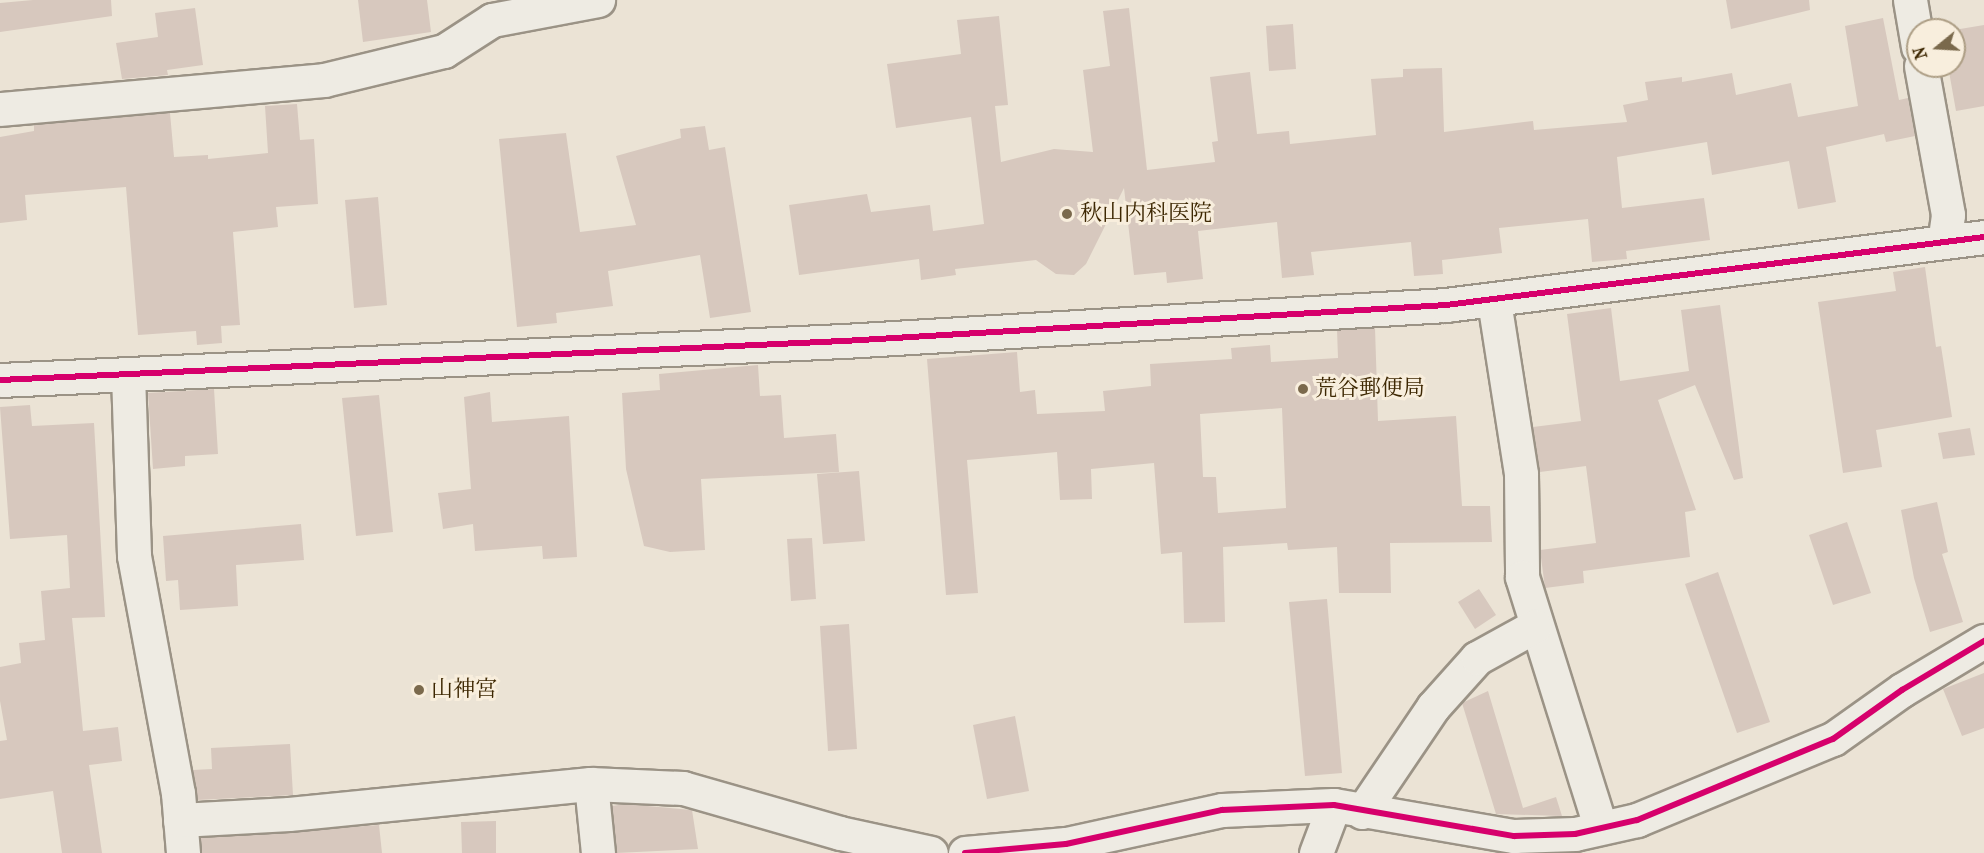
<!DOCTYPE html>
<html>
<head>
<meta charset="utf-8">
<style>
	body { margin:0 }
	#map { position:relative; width:1984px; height:853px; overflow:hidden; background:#ebe3d5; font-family:"IM FELL French Canon","Noto Serif JP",serif }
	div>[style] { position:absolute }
	.building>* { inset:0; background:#d7c8be }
	.roads { filter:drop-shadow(2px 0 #9b9386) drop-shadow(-2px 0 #9b9386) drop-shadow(0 2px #9b9386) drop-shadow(0 -2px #9b9386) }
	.minor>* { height:33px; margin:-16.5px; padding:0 16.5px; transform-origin:16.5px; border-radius:16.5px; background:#eeebe3 }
	.cycleway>* { height:6px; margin:-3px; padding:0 3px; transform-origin:3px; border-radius:3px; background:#d6006c }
	.dots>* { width:16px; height:16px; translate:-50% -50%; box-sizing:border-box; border:3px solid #f8eedd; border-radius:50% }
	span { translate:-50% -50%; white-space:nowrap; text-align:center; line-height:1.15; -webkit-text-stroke:6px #f8eedd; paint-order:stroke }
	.poi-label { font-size:22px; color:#3d2702 }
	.left { translate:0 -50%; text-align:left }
	.north { position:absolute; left:1906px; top:18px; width:60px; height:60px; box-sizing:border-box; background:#f8eedd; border:2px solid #ad9e85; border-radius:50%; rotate:252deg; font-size:16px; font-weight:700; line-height:24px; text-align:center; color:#3d2702 }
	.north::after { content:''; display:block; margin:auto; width:21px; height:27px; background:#7a694c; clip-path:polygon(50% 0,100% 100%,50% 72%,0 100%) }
</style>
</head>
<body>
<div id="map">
	<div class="building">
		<div style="clip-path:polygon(33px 0,111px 0,112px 16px,0 32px,0 3px)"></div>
		<div style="clip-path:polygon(358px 0,427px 0,431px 32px,363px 42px)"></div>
		<div style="clip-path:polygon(1726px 0,1809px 0,1810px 10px,1731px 29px)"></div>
		<div style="clip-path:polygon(195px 8px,203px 65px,167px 70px,168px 75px,122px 79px,116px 43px,158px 37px,155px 13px)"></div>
		<div style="clip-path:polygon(1129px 8px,1147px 170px,1215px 162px,1212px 142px,1218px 141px,1210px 77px,1250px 72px,1257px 134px,1289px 131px,1290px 144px,1376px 135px,1371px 79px,1403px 77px,1403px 69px,1442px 68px,1444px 132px,1533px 121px,1534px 130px,1627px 122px,1623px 105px,1648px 100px,1645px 82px,1682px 77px,1682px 82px,1732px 73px,1736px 95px,1791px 83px,1798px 117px,1858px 106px,1845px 26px,1883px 18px,1899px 100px,1908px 98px,1915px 136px,1886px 142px,1884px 134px,1826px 147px,1836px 202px,1798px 209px,1789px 161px,1712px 175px,1707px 142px,1617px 157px,1622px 208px,1704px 198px,1710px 240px,1626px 251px,1627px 259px,1592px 262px,1588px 219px,1499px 228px,1502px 253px,1442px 260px,1443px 274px,1414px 276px,1411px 242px,1311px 252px,1314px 275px,1282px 278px,1277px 222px,1198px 231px,1203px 279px,1167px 283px,1166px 272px,1134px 275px,1124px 188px,1086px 264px,1074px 275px,1056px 274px,1036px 260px,955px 269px,956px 275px,921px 280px,919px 259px,799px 275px,789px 205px,867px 194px,871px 212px,930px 205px,933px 231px,984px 224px,971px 117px,896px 128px,887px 64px,961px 54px,957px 20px,999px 16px,1008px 105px,995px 106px,1001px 162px,1054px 149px,1093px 152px,1083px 70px,1110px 66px,1103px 11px)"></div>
		<div style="clip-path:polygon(1293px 24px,1296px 69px,1269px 71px,1266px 26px)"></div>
		<div style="clip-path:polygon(1984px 25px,1984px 106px,1956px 111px,1948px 66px,1954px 66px,1954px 30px)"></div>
		<div style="clip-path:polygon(297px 104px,300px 140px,314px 139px,318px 204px,276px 207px,278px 227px,233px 232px,240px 325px,221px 326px,222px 343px,197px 345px,196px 331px,138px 335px,126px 187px,25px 195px,27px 220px,0 223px,0 137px,34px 131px,34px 125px,170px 113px,174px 157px,208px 155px,208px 159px,268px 153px,265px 106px)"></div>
		<div style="clip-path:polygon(705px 126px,709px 150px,725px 147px,751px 312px,710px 318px,700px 255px,608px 271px,613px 306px,556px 313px,557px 323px,517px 327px,499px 139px,566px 133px,580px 232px,636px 225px,616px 156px,681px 138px,680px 129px)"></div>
		<div style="clip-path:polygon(378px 197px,387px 305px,354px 308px,345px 200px)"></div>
		<div style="clip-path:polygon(1925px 267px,1936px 347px,1941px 346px,1952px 417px,1876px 430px,1882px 467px,1843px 473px,1818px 302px,1896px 291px,1893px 272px)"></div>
		<div style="clip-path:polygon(1720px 305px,1743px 478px,1734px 480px,1695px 385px,1658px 400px,1696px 510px,1685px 512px,1690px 557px,1583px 571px,1584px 583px,1545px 588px,1540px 550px,1596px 543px,1586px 466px,1540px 472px,1533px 427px,1581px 421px,1567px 314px,1611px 308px,1620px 381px,1689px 371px,1681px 310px)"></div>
		<div style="clip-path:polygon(evenodd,1375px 328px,1378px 421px,1456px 416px,1462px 506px,1490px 506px,1492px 542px,1390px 543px,1391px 593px,1339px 593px,1337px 547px,1288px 550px,1287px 543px,1223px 547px,1225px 622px,1184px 623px,1182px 552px,1161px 554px,1154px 463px,1091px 469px,1092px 499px,1060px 500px,1057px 452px,967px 460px,978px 593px,946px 595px,927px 359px,1017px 352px,1020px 392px,1035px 390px,1037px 414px,1105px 411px,1103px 391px,1151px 386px,1150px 364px,1232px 359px,1231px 348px,1270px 345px,1271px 362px,1338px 358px,1337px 330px,1375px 328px,1282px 408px,1286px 508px,1218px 513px,1216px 477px,1203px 477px,1200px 414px,1282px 408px)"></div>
		<div style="clip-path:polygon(758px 365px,760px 396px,781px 395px,784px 438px,836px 434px,839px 472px,701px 479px,705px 550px,670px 552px,644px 546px,626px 469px,622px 393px,660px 390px,659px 374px)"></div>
		<div style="clip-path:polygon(214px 389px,218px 454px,185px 456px,185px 466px,153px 469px,148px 393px)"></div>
		<div style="clip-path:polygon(490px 392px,492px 422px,569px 416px,577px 557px,543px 559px,542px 546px,475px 551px,473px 524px,443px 529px,438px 493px,471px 489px,464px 397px)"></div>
		<div style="clip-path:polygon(379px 395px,393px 532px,356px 536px,342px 398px)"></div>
		<div style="clip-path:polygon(30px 405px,32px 426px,94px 423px,105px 617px,72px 618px,83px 731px,118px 727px,122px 761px,89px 765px,102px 853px,62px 853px,53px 791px,0 799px,0 741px,7px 740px,0 701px,0 667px,21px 663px,19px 643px,45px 640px,41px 591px,70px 588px,67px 535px,10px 539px,0 407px)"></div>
		<div style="clip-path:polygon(1970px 428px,1975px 455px,1943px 459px,1938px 433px)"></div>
		<div style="clip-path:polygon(859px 471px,865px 541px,823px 544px,817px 474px)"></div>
		<div style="clip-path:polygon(1937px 502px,1948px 552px,1942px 554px,1963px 622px,1930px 632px,1914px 578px,1901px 510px)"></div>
		<div style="clip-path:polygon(1847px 522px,1871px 593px,1833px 605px,1809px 535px)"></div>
		<div style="clip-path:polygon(301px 524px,304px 560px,236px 565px,238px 606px,180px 610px,178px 580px,166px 581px,163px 536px)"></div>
		<div style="clip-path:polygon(812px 538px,816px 599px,791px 601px,787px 539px)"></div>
		<div style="clip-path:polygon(1718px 572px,1770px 722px,1737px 733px,1685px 584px)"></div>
		<div style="clip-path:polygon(1479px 589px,1496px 615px,1475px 629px,1458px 602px)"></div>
		<div style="clip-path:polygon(1327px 599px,1342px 773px,1305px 776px,1289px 602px)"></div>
		<div style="clip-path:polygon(849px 624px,857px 749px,828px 751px,820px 626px)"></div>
		<div style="clip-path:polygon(1984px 673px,1984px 728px,1962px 736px,1943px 689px)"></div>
		<div style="clip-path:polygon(1488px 691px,1523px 808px,1556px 797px,1562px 816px,1496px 814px,1462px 703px)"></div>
		<div style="clip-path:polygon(1015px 716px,1029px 791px,987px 799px,973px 725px)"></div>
		<div style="clip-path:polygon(290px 744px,293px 795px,197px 800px,193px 770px,212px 769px,211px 748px)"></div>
		<div style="clip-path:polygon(625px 804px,692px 810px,698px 849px,616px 853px,612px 806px)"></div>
		<div style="clip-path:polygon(496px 821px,496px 853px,462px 853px,461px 822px)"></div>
		<div style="clip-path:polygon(379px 825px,382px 853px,201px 853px,201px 838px)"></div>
	</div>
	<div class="roads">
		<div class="minor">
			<div style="left:1910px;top:0;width:48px;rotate:80.3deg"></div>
			<div style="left:1921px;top:66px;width:151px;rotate:79.7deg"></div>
			<div style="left:1948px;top:215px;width:27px;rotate:98deg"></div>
			<div style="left:0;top:109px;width:325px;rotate:-5.1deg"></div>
			<div style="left:324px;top:80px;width:123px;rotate:-13.6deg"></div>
			<div style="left:444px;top:51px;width:57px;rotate:-32.9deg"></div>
			<div style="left:492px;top:20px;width:108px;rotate:-10.7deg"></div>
			<div style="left:1494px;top:301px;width:175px;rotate:81.1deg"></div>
			<div style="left:1521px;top:474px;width:103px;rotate:89.4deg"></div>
			<div style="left:1522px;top:577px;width:261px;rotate:72.6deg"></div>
			<div style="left:128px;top:374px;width:182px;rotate:88.1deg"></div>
			<div style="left:134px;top:556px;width:241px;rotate:79.5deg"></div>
			<div style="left:178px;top:793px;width:60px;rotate:85.2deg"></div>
			<div style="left:0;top:380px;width:845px;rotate:-2.65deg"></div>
			<div style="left:844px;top:341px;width:603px;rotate:-3.42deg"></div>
			<div style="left:1446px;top:305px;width:542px;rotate:-7.2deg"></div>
			<div style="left:591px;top:784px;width:69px;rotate:84.2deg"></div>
			<div style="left:1362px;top:812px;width:127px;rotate:-55.9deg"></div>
			<div style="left:1433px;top:707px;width:66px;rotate:-48.1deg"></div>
			<div style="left:1477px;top:658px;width:66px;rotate:-28.9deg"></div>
			<div style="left:180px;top:820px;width:109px;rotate:-3.2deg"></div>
			<div style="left:289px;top:814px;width:303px;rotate:-5.7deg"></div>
			<div style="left:591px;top:784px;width:92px;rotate:2.5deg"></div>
			<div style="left:683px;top:788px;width:163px;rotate:16deg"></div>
			<div style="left:840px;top:833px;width:93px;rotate:12.4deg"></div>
			<div style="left:965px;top:853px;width:101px;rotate:-5.1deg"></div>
			<div style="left:1066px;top:844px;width:160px;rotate:-12.3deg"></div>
			<div style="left:1222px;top:810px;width:112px;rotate:-2.6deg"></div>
			<div style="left:1334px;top:805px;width:183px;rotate:9.8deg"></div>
			<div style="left:1514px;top:836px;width:61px;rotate:-1.9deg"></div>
			<div style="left:1575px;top:834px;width:64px;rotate:-12.7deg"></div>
			<div style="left:1637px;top:820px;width:212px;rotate:-22.5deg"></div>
			<div style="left:1833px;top:739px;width:85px;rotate:-35.4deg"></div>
			<div style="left:1902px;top:690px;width:96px;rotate:-30.9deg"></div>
			<div style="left:1316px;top:853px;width:51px;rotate:-69.4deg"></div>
		</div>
	</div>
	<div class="cycleway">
		<div style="left:0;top:380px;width:845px;rotate:-2.65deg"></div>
		<div style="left:844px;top:341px;width:603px;rotate:-3.42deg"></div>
		<div style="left:1446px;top:305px;width:542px;rotate:-7.2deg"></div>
		<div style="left:965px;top:853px;width:101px;rotate:-5.1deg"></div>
		<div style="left:1066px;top:844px;width:160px;rotate:-12.3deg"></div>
		<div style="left:1222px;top:810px;width:112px;rotate:-2.6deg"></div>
		<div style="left:1334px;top:805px;width:183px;rotate:9.8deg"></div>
		<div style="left:1514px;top:836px;width:61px;rotate:-1.9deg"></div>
		<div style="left:1575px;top:834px;width:64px;rotate:-12.7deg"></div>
		<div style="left:1637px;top:820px;width:212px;rotate:-22.5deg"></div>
		<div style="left:1833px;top:739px;width:85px;rotate:-35.4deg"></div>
		<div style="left:1902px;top:690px;width:96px;rotate:-30.9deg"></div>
	</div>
	<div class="dots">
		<div style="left:1067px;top:214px;background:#7a694c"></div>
		<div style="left:1303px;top:389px;background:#7a694c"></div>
		<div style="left:419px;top:690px;background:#7a694c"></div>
	</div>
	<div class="poi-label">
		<span class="left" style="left:1080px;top:214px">秋山内科医院</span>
		<span class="left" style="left:1315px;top:389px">荒谷郵便局</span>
		<span class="left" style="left:431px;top:690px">山神宮</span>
	</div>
	<div class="north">N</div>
</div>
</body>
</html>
